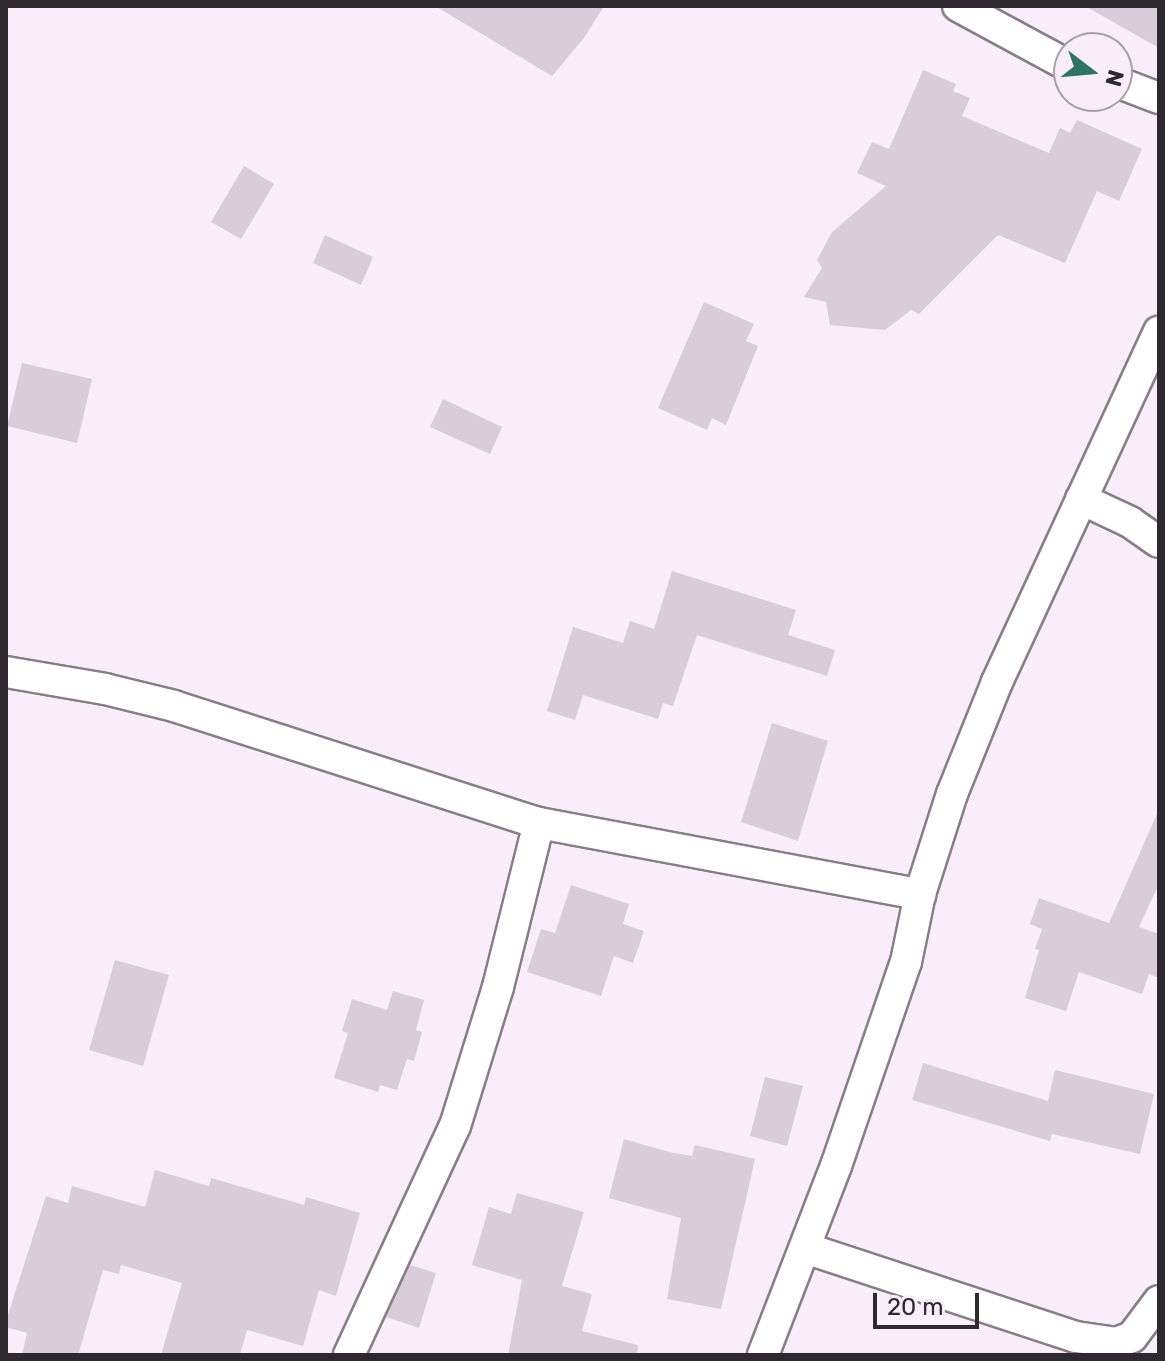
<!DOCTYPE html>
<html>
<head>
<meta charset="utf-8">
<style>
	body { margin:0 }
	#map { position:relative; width:1165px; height:1361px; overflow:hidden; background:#f9edf9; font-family:Rubik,sans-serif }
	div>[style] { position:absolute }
	.building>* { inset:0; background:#d8cdd8 }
	.roads { filter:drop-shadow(2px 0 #887e88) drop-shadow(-2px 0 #887e88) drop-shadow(0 2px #887e88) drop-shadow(0 -2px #887e88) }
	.minor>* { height:30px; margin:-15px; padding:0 15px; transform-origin:15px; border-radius:15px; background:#fff }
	span { translate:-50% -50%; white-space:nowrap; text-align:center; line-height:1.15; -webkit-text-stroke:6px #f9edf9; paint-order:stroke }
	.frame { position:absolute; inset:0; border:8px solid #2e292e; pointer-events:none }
	.north { position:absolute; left:1053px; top:32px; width:80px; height:80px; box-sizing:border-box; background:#f9edf9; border:2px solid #a89fa8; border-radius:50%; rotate:106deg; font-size:22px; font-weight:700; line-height:32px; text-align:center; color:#2e292e }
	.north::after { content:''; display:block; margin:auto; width:28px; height:36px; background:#307264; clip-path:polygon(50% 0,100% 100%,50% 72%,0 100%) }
	.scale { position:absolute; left:873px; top:1293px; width:106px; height:36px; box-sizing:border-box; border:4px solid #2e292e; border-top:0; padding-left:10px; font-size:24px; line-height:28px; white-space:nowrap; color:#2e292e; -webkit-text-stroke:6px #f9edf9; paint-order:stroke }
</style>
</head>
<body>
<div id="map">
	<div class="building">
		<div style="clip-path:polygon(435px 6px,604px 6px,584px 38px,552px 76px)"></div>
		<div style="clip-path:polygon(1085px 6px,1159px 6px,1159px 48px)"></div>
		<div style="clip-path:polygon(923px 70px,956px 84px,953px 91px,970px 98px,962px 116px,1049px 153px,1060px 128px,1070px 133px,1077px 120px,1142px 149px,1119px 201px,1097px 191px,1065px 263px,998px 235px,919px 314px,911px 310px,885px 330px,830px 325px,826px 302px,804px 297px,822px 268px,817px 260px,832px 232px,886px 186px,857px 173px,872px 142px,889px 149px)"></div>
		<div style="clip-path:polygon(244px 166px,274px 184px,241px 239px,211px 222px)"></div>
		<div style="clip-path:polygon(325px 235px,373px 257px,361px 285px,313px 263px)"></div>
		<div style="clip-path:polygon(704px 302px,754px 324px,746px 341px,758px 346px,726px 425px,712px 418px,707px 430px,658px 408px)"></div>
		<div style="clip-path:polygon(22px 363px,92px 379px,77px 443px,7px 426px)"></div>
		<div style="clip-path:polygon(443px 399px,502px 427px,490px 454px,430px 427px)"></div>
		<div style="clip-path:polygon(672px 571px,796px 610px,788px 635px,835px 650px,827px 676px,697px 635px,673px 706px,663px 703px,658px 719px,583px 695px,575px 720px,547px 711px,573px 627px,623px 643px,630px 621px,654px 629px)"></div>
		<div style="clip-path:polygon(772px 723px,828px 741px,798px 841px,741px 822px)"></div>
		<div style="clip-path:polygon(1159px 809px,1159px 884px,1139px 927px,1159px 934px,1159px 978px,1149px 974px,1142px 994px,1079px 972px,1066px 1011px,1025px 998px,1039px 950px,1035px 949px,1042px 929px,1030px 924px,1039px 898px,1109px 923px)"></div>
		<div style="clip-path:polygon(571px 885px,629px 904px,623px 924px,644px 931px,633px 963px,614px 956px,601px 996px,527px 972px,541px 929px,555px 933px)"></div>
		<div style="clip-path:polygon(115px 960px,169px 975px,143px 1066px,89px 1050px)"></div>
		<div style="clip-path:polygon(393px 991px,424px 1000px,416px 1030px,422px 1032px,414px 1061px,407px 1059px,397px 1090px,380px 1085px,378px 1092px,334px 1078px,348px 1033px,342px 1031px,352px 999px,387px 1010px)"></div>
		<div style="clip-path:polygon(923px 1063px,1048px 1101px,1055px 1070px,1154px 1094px,1140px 1154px,1052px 1134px,1050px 1141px,912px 1100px)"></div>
		<div style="clip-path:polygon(765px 1077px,803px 1086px,787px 1146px,750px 1136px)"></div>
		<div style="clip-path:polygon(624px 1139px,669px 1152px,692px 1156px,695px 1145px,755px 1159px,721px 1309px,667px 1299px,681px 1218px,609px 1198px)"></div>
		<div style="clip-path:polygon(155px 1170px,209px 1186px,211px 1178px,304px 1205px,306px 1197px,360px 1213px,336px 1296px,319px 1290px,303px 1346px,247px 1330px,240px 1355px,161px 1355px,182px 1283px,121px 1265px,119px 1274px,103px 1270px,78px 1355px,22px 1355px,27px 1333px,6px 1327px,6px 1321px,46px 1196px,68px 1203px,72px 1186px,145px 1207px)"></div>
		<div style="clip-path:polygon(517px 1193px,584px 1212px,562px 1286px,592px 1294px,582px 1331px,638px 1345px,637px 1355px,508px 1355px,522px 1280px,472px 1265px,489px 1207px,511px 1214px)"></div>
		<div style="clip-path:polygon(410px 1265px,436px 1273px,419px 1328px,386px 1317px)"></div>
	</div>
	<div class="roads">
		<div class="minor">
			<div style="left:958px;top:6px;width:126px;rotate:28.4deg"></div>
			<div style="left:1117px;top:82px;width:45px;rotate:20.9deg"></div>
			<div style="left:1081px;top:499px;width:54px;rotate:25.1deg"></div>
			<div style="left:1130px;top:522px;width:35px;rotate:35deg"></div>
			<div style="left:6px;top:672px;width:100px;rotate:9.7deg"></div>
			<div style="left:105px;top:689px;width:71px;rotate:13.8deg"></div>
			<div style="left:174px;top:706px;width:383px;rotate:17.8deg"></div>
			<div style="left:539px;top:823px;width:388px;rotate:10.6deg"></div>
			<div style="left:805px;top:1248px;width:285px;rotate:18.2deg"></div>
			<div style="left:1076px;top:1337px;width:40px;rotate:8.5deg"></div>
			<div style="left:1116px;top:1343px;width:17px;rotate:-21deg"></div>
			<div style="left:1132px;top:1337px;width:45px;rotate:-53.1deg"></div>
			<div style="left:349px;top:1355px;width:252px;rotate:-65.2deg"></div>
			<div style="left:455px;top:1126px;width:145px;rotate:-72.8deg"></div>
			<div style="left:498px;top:987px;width:169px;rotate:-76deg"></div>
			<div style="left:763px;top:1355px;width:203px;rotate:-68.9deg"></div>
			<div style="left:836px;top:1166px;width:216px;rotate:-71.1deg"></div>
			<div style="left:906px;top:962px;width:69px;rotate:-78.4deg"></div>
			<div style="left:920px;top:894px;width:105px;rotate:-72.3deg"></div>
			<div style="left:952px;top:794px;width:121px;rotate:-68.1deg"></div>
			<div style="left:997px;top:682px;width:386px;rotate:-65.2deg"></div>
		</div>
	</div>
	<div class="frame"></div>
	<div class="north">N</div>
	<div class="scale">20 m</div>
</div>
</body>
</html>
